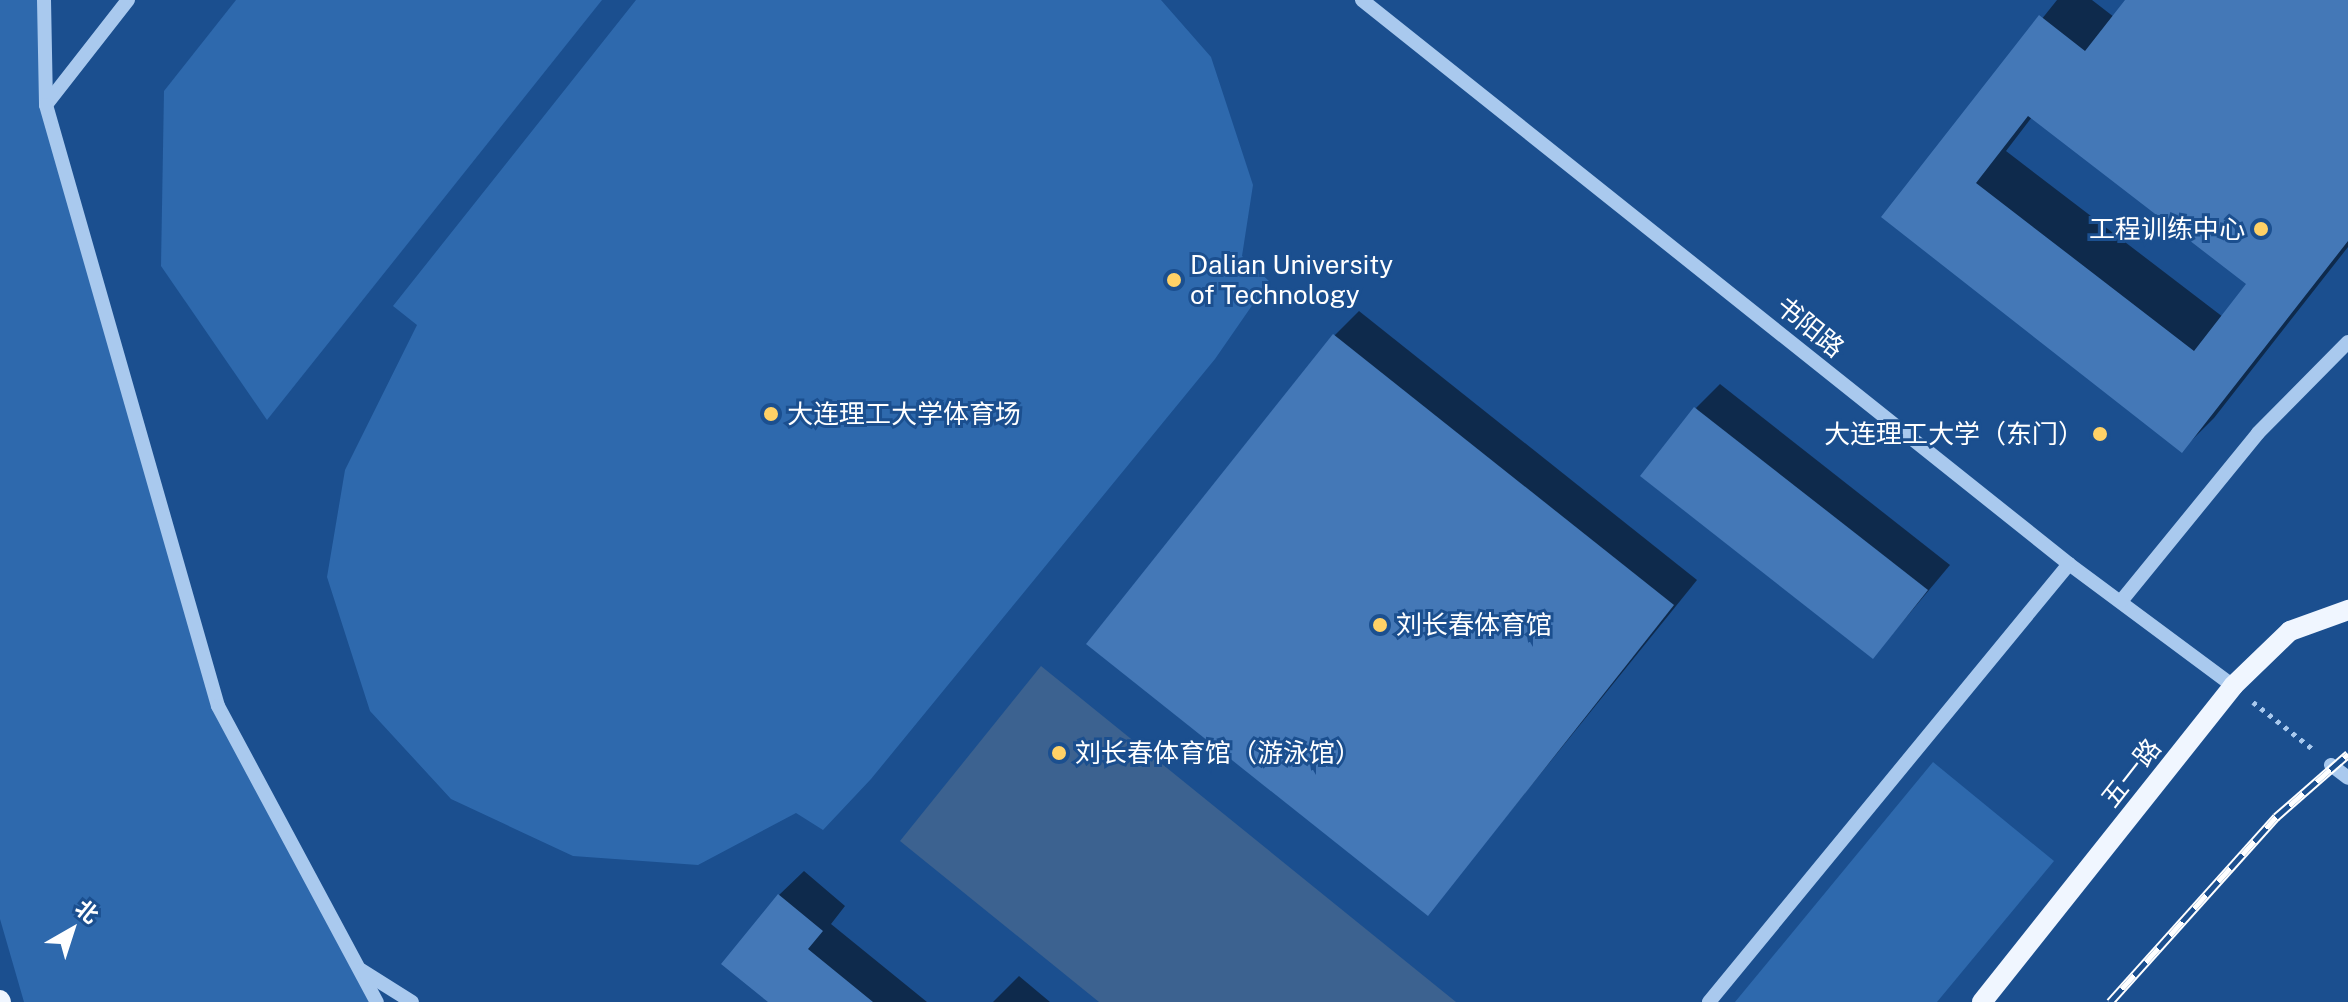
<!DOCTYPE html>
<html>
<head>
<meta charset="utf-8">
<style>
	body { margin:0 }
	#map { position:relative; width:2348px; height:1002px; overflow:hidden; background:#1b4f8f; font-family:"Public Sans","Noto Sans SC",sans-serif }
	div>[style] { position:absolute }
	.green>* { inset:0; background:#2e69ad }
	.water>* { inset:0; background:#3c6290 }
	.shadow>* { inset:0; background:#0007 }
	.building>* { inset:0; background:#4478b7 }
	.path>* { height:5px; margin-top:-2.5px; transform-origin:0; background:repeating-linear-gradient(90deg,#a9c9ee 0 4px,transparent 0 10px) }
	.minor>* { height:14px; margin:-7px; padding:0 7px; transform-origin:7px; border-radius:7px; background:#a9c9ee }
	.major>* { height:20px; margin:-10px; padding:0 10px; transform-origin:10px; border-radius:10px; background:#f0f6ff }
	.rail>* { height:9px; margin-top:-4.5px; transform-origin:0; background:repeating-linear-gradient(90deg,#1b4f8f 0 18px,#fff 0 36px); box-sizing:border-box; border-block:2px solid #fff }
	.dots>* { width:22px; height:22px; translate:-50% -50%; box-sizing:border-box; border:4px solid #1b4f8f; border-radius:50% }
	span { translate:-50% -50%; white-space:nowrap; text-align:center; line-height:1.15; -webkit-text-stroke:6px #1b4f8f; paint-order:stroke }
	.poi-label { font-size:26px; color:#fff }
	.right { translate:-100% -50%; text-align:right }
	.left { translate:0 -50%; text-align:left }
	.street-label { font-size:26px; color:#fff }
	.north { position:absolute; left:32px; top:890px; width:80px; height:80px; -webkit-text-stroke:6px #1b4f8f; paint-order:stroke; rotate:39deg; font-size:22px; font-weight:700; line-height:32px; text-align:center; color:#fff }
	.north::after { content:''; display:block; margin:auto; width:28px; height:36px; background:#fff; clip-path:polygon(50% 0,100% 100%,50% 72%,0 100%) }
</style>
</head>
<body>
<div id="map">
	<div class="green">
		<div style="clip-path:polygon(0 0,48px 0,46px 105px,218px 706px,377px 1002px,24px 1002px,0 919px)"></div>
		<div style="clip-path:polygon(236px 0,602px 0,267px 420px,161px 266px,164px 91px)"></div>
		<div style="clip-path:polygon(636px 0,1161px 0,1211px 57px,1253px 185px,1242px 256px,1269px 281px,1215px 359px,871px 779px,823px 830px,796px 813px,698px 865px,573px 856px,451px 799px,370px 711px,327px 577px,345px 470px,417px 325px,393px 306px)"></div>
		<div style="clip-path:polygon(1933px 762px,2054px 861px,1937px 1002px,1735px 1002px)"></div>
	</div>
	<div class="water">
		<div style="clip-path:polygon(1041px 666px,1456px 1002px,1099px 1002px,900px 841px)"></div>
	</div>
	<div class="shadow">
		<div style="clip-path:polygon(evenodd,2057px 0,2092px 0,2114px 17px,2128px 0,2348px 0,2348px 247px,2214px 418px,2182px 450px,1884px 217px,2057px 0,2032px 117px,2249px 284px,2223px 317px,2006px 151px,2032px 117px)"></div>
		<div style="clip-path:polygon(1359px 311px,1697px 580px,1428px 913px,1334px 336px)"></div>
		<div style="clip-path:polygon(1720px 384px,1950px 565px,1873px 657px,1696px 408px)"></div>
		<div style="clip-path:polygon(804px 871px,845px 906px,831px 924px,927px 1002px,771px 1002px,779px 895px)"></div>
		<div style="clip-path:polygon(1019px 976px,1050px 1002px,993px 1002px)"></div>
	</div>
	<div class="building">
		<div style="clip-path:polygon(evenodd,2125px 0,2348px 0,2348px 241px,2182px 453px,1881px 217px,2039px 15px,2085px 51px,2125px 0,2028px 116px,2246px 284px,2194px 351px,1976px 183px,2028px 116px)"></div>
		<div style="clip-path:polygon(1333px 334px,1674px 605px,1428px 916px,1086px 644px)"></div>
		<div style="clip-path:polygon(1694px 407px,1928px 590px,1873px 659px,1640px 476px)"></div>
		<div style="clip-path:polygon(778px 894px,823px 931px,808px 949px,873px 1002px,768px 1002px,721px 964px)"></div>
	</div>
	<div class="path">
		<div style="left:2253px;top:702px;width:78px;rotate:38.2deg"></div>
	</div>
	<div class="minor">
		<div style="left:44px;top:0;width:105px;rotate:88.9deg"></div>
		<div style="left:128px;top:0;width:133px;rotate:128deg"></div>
		<div style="left:46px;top:105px;width:625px;rotate:74.03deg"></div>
		<div style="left:218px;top:706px;width:336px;rotate:61.8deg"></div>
		<div style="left:1362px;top:0;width:904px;rotate:38.58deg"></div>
		<div style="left:2069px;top:564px;width:204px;rotate:36.6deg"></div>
		<div style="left:2122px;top:600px;width:215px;rotate:-50.8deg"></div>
		<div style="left:2258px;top:433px;width:128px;rotate:-45.3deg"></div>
		<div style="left:2331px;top:765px;width:21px;rotate:37deg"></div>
		<div style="left:361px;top:970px;width:60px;rotate:32.1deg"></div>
		<div style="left:1709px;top:1002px;width:567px;rotate:-50.58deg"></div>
	</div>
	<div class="major">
		<div style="left:0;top:1000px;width:2px;rotate:63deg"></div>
		<div style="left:1982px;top:1002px;width:404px;rotate:-51.5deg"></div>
		<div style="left:2233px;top:686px;width:79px;rotate:-44deg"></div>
		<div style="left:2290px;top:631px;width:62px;rotate:-19.9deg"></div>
	</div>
	<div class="rail">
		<div style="left:2110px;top:1002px;width:249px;rotate:-48.1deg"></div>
		<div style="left:2276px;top:817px;width:96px;rotate:-41.2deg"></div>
	</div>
	<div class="dots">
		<div style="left:2261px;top:229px;background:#ffd166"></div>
		<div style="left:1174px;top:280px;background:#ffd166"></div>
		<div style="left:771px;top:414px;background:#ffd166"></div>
		<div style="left:2100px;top:434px;background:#ffd166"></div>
		<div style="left:1380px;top:625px;background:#ffd166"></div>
		<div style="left:1059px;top:753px;background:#ffd166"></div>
	</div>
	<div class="poi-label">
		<span class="right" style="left:2245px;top:229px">工程训练中心</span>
		<span class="left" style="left:1190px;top:280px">Dalian University<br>of Technology</span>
		<span class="left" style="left:787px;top:414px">大连理工大学体育场</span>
		<span class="right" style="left:2084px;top:434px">大连理工大学（东门）</span>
		<span class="left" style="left:1396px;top:625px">刘长春体育馆</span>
		<span class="left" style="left:1075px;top:753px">刘长春体育馆（游泳馆）</span>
	</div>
	<div class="street-label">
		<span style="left:1810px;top:327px;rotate:39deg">书阳路</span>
		<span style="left:2131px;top:773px;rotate:-52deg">五一路</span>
	</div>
	<div class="north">北</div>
</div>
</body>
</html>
